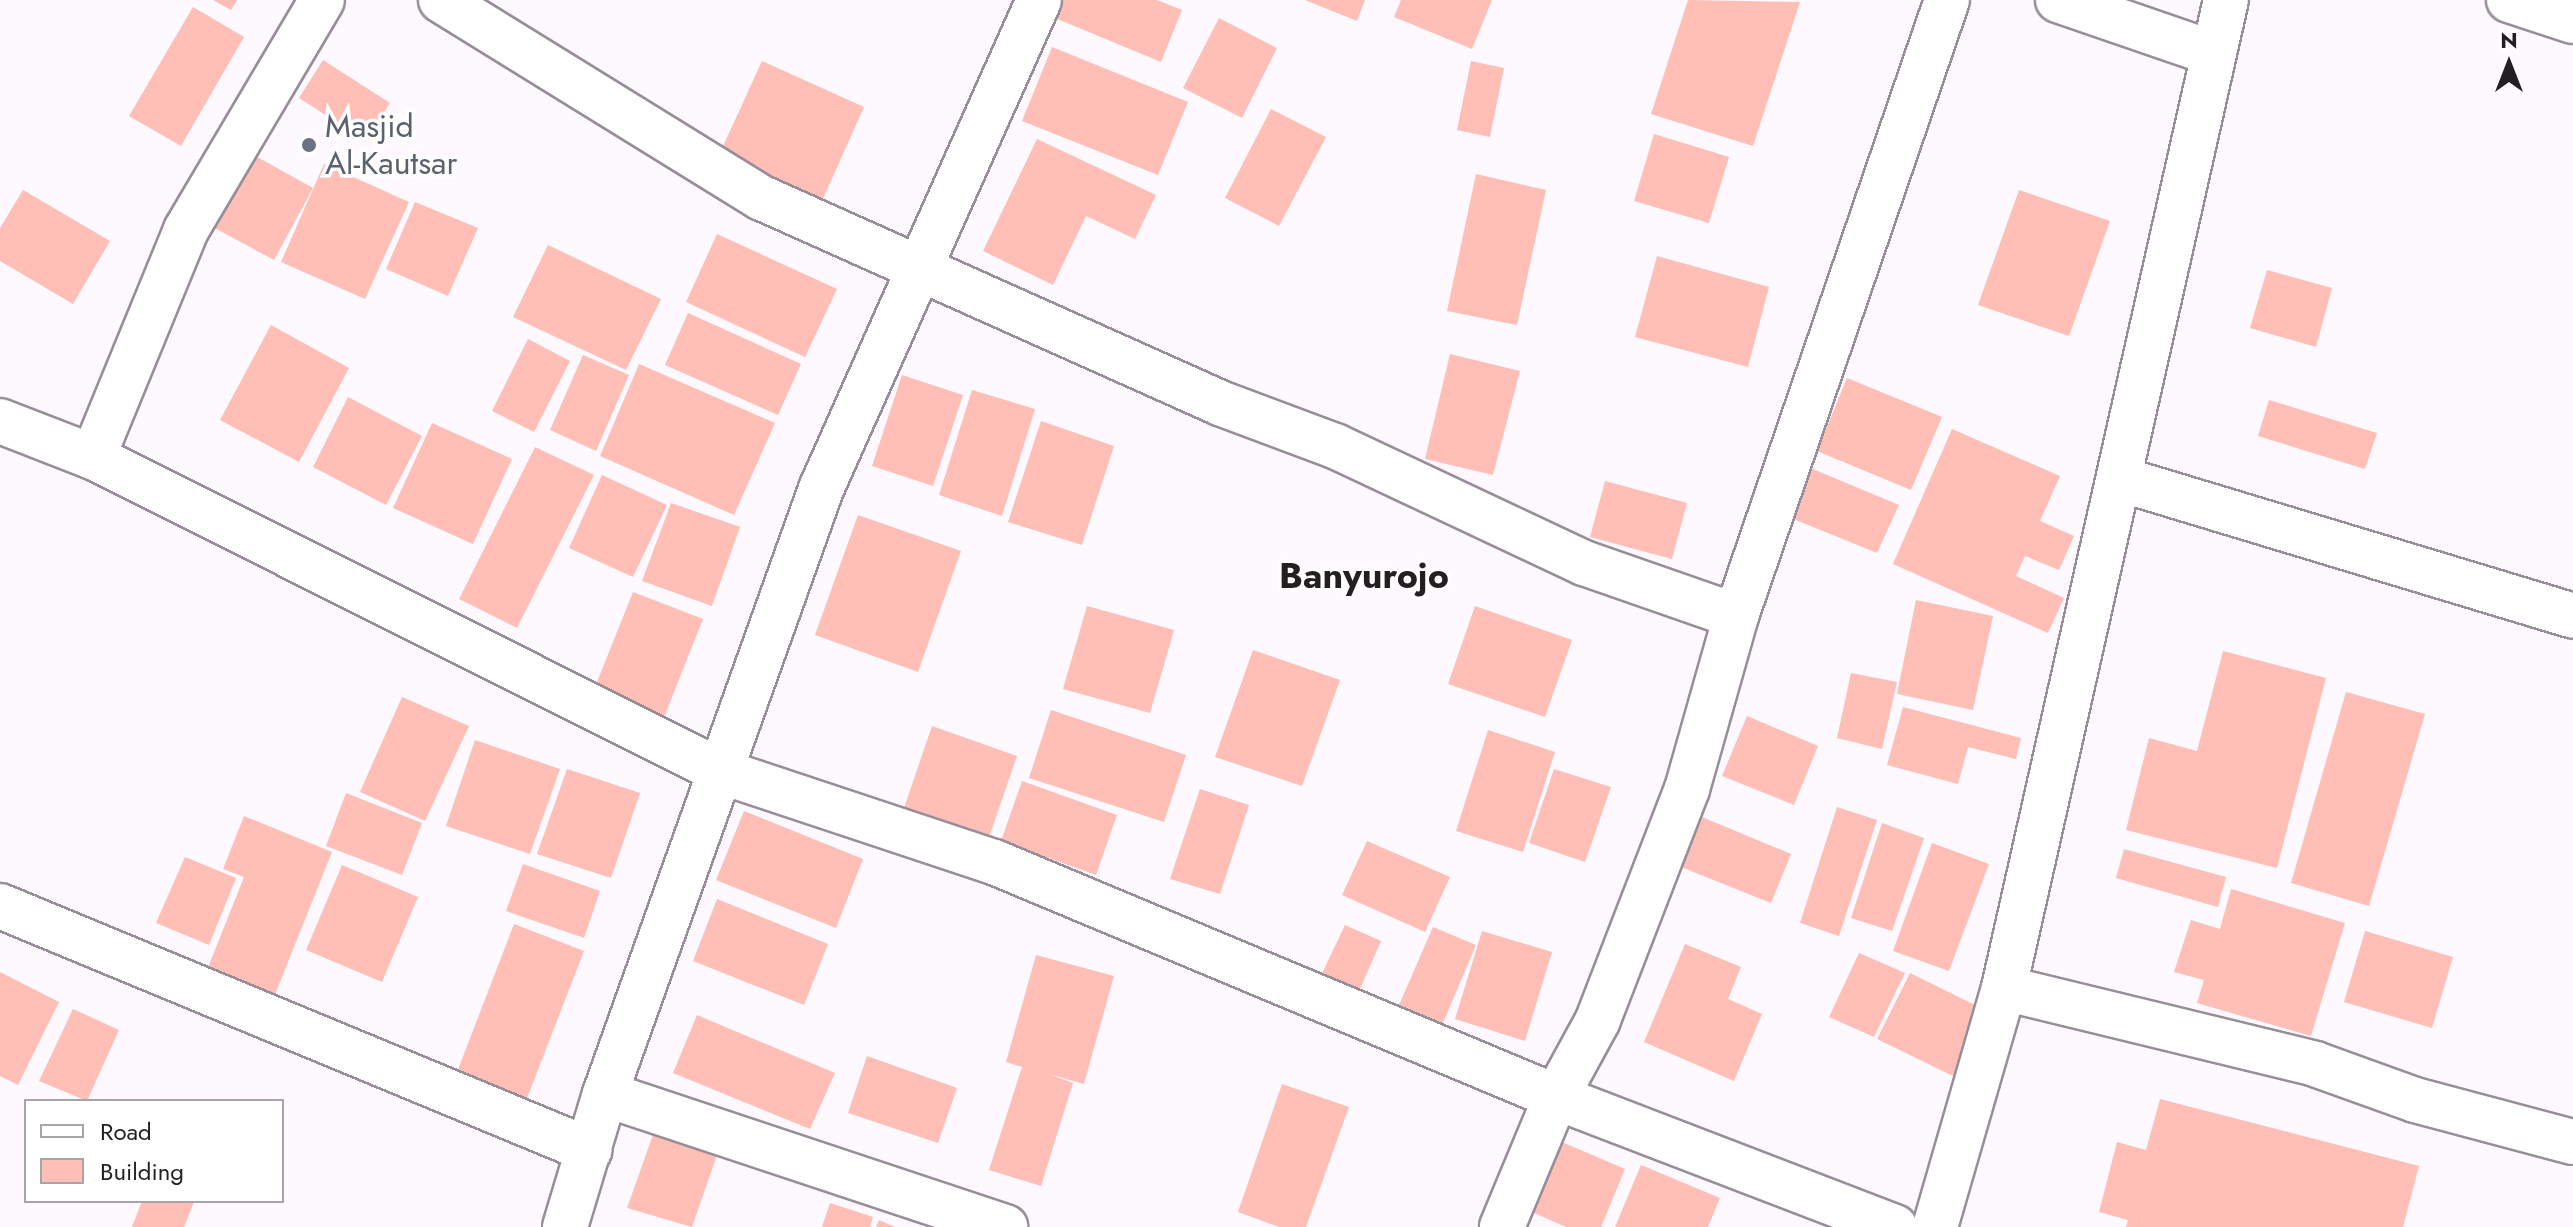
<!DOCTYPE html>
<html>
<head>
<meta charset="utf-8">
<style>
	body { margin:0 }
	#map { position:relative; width:2573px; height:1227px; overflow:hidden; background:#fef8ff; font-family:Jost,sans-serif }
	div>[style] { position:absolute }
	.building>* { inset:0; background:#ffbeb6 }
	.roads { filter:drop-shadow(2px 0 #988e99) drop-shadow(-2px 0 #988e99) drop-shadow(0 2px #988e99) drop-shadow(0 -2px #988e99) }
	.street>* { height:44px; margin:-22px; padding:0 22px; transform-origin:22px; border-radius:22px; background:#fff }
	.dots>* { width:22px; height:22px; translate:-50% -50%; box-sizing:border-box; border:4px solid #fff; border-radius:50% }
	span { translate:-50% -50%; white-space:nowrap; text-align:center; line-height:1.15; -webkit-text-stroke:7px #fff; paint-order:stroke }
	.worship-label { font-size:32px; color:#5b616d }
	.left { translate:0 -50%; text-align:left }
	.quarter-label { font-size:36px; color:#221e22; font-weight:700 }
	.legend { position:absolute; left:24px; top:1099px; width:260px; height:104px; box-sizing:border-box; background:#fff; border:2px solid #a7a5a7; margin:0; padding:10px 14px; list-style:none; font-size:24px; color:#221e22 }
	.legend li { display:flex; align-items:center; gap:16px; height:40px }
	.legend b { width:40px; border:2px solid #a7a5a7 }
	.north { position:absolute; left:2469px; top:24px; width:80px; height:80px; -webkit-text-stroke:6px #fff; paint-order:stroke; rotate:0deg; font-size:22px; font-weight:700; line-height:32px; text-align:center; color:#221e22 }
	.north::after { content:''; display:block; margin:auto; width:28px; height:36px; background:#221e22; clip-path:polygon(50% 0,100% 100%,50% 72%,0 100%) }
</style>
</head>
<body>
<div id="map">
	<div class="building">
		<div style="clip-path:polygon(213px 0,237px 0,231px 10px)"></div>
		<div style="clip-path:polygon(1062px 0,1157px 0,1182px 10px,1161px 62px,1055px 18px)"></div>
		<div style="clip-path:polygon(1305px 0,1365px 0,1357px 21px)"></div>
		<div style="clip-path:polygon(1401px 0,1492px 0,1472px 49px,1394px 17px)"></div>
		<div style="clip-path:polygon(1688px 0,1800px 2px,1753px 146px,1651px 114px)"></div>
		<div style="clip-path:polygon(193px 7px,244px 37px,181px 146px,129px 116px)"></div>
		<div style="clip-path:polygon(1219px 18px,1277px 48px,1242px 118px,1183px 88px)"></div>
		<div style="clip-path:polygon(1052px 47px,1188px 102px,1158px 175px,1022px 121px)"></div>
		<div style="clip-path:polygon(323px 60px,390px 103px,366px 141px,299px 98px)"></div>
		<div style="clip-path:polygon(762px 61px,864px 107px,822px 201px,719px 155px)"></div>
		<div style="clip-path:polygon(1471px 61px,1504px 68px,1490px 137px,1457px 130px)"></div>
		<div style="clip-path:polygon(1271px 109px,1326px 137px,1279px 226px,1225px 198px)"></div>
		<div style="clip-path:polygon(1654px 134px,1729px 157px,1709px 223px,1634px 201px)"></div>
		<div style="clip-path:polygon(1037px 139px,1156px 195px,1135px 239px,1086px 216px,1053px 285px,983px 251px)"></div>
		<div style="clip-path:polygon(248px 152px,313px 188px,274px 260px,209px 225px)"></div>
		<div style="clip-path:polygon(324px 164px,409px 202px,365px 299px,281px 262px)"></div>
		<div style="clip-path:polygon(1476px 174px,1546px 190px,1517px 325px,1447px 311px)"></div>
		<div style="clip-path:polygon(23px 190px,110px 241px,73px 304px,0 261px,0 228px)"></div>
		<div style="clip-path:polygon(2019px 190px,2110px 221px,2069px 336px,1978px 305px)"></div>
		<div style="clip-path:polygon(415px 202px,478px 228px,448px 296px,386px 269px)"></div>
		<div style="clip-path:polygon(717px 234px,837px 289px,805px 357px,686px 302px)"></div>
		<div style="clip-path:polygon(548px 245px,661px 299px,626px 370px,513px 317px)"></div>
		<div style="clip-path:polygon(1657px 256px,1769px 287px,1748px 367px,1635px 337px)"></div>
		<div style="clip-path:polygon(2267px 270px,2332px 288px,2316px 347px,2250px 328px)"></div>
		<div style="clip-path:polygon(688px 313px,801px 364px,778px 415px,665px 365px)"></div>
		<div style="clip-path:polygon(271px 325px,349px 368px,299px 462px,220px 420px)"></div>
		<div style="clip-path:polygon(528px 339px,570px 361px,534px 432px,492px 411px)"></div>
		<div style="clip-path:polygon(1450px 354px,1520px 371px,1493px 475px,1425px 459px)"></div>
		<div style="clip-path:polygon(583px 355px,629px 375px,596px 451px,550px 430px)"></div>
		<div style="clip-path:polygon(639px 364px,775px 423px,734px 515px,600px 456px)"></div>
		<div style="clip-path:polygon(902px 375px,963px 395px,933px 486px,872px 466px)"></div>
		<div style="clip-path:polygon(1847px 378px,1942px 417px,1911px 490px,1817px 451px)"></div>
		<div style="clip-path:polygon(972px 390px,1035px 409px,1002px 516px,939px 495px)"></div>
		<div style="clip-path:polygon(348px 397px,422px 436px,386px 505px,313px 467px)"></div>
		<div style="clip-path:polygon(2269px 400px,2377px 433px,2365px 469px,2258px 436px)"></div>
		<div style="clip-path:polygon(1041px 421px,1114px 446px,1082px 545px,1008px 522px)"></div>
		<div style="clip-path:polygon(432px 423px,512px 459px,473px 544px,393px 508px)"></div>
		<div style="clip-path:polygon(1952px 429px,2060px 476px,2040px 521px,2074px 536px,2059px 570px,2025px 556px,2016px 576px,2064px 598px,2048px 633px,1893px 564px)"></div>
		<div style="clip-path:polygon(535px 447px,594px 475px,517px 628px,459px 599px)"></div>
		<div style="clip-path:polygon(1808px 467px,1899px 505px,1877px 553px,1786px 516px)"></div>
		<div style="clip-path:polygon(602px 475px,667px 505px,633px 577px,569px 548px)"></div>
		<div style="clip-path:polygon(1605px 481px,1687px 503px,1672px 559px,1590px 537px)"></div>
		<div style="clip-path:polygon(671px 503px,740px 527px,712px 606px,642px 581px)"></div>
		<div style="clip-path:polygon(858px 515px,961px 551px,918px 672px,815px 635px)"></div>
		<div style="clip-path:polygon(633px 592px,703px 619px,659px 730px,589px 702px)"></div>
		<div style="clip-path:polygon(1916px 600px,1993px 616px,1973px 710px,1897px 694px)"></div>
		<div style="clip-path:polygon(1087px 606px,1174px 630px,1150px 713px,1063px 689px)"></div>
		<div style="clip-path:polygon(1475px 606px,1572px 640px,1545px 717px,1448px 684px)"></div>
		<div style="clip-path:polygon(1253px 650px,1340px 680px,1302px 786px,1215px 757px)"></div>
		<div style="clip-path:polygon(2223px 651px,2326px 678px,2277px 868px,2126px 830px,2149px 738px,2197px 751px)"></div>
		<div style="clip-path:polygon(1851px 673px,1897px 682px,1882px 749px,1837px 738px)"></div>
		<div style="clip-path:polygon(2346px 692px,2425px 714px,2369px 906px,2291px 883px)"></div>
		<div style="clip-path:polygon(402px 697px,469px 726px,425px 821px,360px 792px)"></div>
		<div style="clip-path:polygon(1903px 707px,2021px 738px,2016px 759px,1968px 747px,1958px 784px,1887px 765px)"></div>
		<div style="clip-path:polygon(1051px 710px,1186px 755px,1164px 822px,1029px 778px)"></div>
		<div style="clip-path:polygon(1747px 716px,1818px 746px,1794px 805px,1722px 776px)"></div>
		<div style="clip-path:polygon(932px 726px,1017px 756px,987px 843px,902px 814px)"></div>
		<div style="clip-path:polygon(1488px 730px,1555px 752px,1523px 852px,1456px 831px)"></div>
		<div style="clip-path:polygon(475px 740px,560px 769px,530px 854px,446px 826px)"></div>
		<div style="clip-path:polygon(567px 769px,640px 793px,611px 878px,537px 854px)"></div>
		<div style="clip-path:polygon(1554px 769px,1611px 787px,1585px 862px,1529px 843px)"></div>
		<div style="clip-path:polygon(1022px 781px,1117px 815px,1096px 875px,1001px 841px)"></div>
		<div style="clip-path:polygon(1200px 789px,1249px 805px,1220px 894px,1170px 879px)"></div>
		<div style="clip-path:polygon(346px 793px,422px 823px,402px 875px,326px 846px)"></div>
		<div style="clip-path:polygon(1837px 807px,1877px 820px,1839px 936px,1800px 923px)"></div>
		<div style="clip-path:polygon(744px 811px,863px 859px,836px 928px,716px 880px)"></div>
		<div style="clip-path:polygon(244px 816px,332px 852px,272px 1002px,205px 975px,244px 877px,223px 869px)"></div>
		<div style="clip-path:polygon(1702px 817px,1791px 854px,1771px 903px,1681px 867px)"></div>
		<div style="clip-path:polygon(1882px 823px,1924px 838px,1892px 931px,1851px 918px)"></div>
		<div style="clip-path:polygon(1367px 841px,1450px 877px,1425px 932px,1342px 895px)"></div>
		<div style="clip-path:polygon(1932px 843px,1989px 864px,1949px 971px,1893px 951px)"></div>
		<div style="clip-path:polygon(2124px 849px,2226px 877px,2218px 907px,2116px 878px)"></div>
		<div style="clip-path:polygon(185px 857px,236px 878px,209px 945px,156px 923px)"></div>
		<div style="clip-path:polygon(523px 864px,600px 891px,584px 938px,506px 911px)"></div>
		<div style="clip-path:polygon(342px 865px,418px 897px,382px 982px,306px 950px)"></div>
		<div style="clip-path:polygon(2231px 889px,2345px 923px,2311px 1036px,2197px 1003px,2204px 980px,2174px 972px,2191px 920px,2220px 929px)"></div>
		<div style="clip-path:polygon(717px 899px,828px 944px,804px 1005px,693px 961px)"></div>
		<div style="clip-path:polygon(514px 924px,584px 951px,524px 1106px,454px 1080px)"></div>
		<div style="clip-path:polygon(1345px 925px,1381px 941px,1356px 998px,1319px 980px)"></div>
		<div style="clip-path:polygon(1433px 927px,1476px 945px,1440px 1030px,1396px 1012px)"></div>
		<div style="clip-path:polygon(1482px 931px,1552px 952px,1525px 1041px,1455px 1019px)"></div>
		<div style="clip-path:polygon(2365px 931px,2453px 957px,2432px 1028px,2344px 1002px)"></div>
		<div style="clip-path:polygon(1685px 944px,1741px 967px,1728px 999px,1762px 1014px,1734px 1081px,1644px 1042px)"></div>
		<div style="clip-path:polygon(1859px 953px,1905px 973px,1874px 1037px,1829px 1017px)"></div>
		<div style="clip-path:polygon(1036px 955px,1114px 976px,1084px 1084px,1049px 1074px,1073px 1083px,1041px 1186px,989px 1170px,1022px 1067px,1006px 1062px)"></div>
		<div style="clip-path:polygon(0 972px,59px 1002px,18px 1085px,0 1076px)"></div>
		<div style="clip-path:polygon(1910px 973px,1985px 1010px,1953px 1076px,1877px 1039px)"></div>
		<div style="clip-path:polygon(73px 1009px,119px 1030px,87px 1101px,39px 1081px)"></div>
		<div style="clip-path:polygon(697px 1015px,835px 1073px,810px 1129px,673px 1073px)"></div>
		<div style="clip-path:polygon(867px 1056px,957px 1088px,938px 1143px,848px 1113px)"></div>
		<div style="clip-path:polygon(1282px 1084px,1349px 1107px,1306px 1227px,1279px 1227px,1238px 1212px)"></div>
		<div style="clip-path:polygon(2160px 1099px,2419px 1166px,2403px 1227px,2126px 1227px,2128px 1220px,2099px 1212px,2117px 1142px,2146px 1150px)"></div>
		<div style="clip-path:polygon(654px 1132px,717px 1155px,692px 1227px,627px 1208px)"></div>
		<div style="clip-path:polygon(1555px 1139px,1625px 1169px,1601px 1227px,1566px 1227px,1525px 1209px)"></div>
		<div style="clip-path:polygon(1641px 1165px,1720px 1198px,1708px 1227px,1615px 1227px)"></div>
		<div style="clip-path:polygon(142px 1201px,191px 1201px,194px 1202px,184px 1227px,132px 1227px)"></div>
		<div style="clip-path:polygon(830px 1203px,873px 1217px,870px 1227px,822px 1227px)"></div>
		<div style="clip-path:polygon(879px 1220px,895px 1227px,876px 1227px)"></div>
	</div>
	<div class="roads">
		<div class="street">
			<div style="left:441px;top:0;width:377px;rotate:31.7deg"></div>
			<div style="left:762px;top:198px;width:502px;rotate:24.11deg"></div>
			<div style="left:1220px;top:403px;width:123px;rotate:20.5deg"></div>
			<div style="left:1335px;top:446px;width:275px;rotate:25.2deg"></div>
			<div style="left:1584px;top:563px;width:161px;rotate:19.2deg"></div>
			<div style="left:1736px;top:616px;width:180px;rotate:105.8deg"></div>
			<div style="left:1687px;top:789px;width:248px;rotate:111.1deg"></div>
			<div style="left:1598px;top:1020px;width:88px;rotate:118.6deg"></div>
			<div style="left:1556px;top:1097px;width:141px;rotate:112.6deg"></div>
			<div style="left:2058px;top:0;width:163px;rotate:19deg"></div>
			<div style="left:2509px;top:0;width:67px;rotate:18.2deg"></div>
			<div style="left:0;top:421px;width:100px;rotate:21.2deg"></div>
			<div style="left:93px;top:457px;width:701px;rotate:26.6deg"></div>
			<div style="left:720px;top:771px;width:289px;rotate:18.4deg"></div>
			<div style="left:994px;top:862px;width:609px;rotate:22.69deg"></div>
			<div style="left:1556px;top:1097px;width:363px;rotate:21deg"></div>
			<div style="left:93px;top:457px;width:245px;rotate:-67.7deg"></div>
			<div style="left:186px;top:230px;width:267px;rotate:-59.4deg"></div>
			<div style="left:2120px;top:479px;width:473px;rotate:16.8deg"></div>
			<div style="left:1736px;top:616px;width:651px;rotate:-71.09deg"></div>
			<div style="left:0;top:906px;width:638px;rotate:22.5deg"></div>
			<div style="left:2004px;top:988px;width:320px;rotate:13.7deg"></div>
			<div style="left:2315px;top:1064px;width:106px;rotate:19.8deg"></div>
			<div style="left:2415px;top:1100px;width:163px;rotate:14.9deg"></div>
			<div style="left:605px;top:1094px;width:422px;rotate:18.4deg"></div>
			<div style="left:565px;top:1227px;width:139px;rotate:-73.3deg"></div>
			<div style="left:605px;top:1094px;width:642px;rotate:-70.35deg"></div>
			<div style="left:821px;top:489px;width:535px;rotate:-65.97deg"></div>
			<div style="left:1935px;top:1227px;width:249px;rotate:-73.9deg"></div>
			<div style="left:2004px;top:988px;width:1013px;rotate:-77.34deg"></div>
		</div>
	</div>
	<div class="dots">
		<div style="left:309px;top:145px;background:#6b7280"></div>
	</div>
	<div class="worship-label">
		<span class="left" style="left:325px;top:145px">Masjid<br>Al-Kautsar</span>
	</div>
	<div class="quarter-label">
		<span style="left:1364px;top:576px">Banyurojo</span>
	</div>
	<ul class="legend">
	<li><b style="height:10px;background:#fff"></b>Road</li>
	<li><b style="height:22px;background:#ffbeb6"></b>Building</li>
	</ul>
	<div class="north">N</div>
</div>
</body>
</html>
